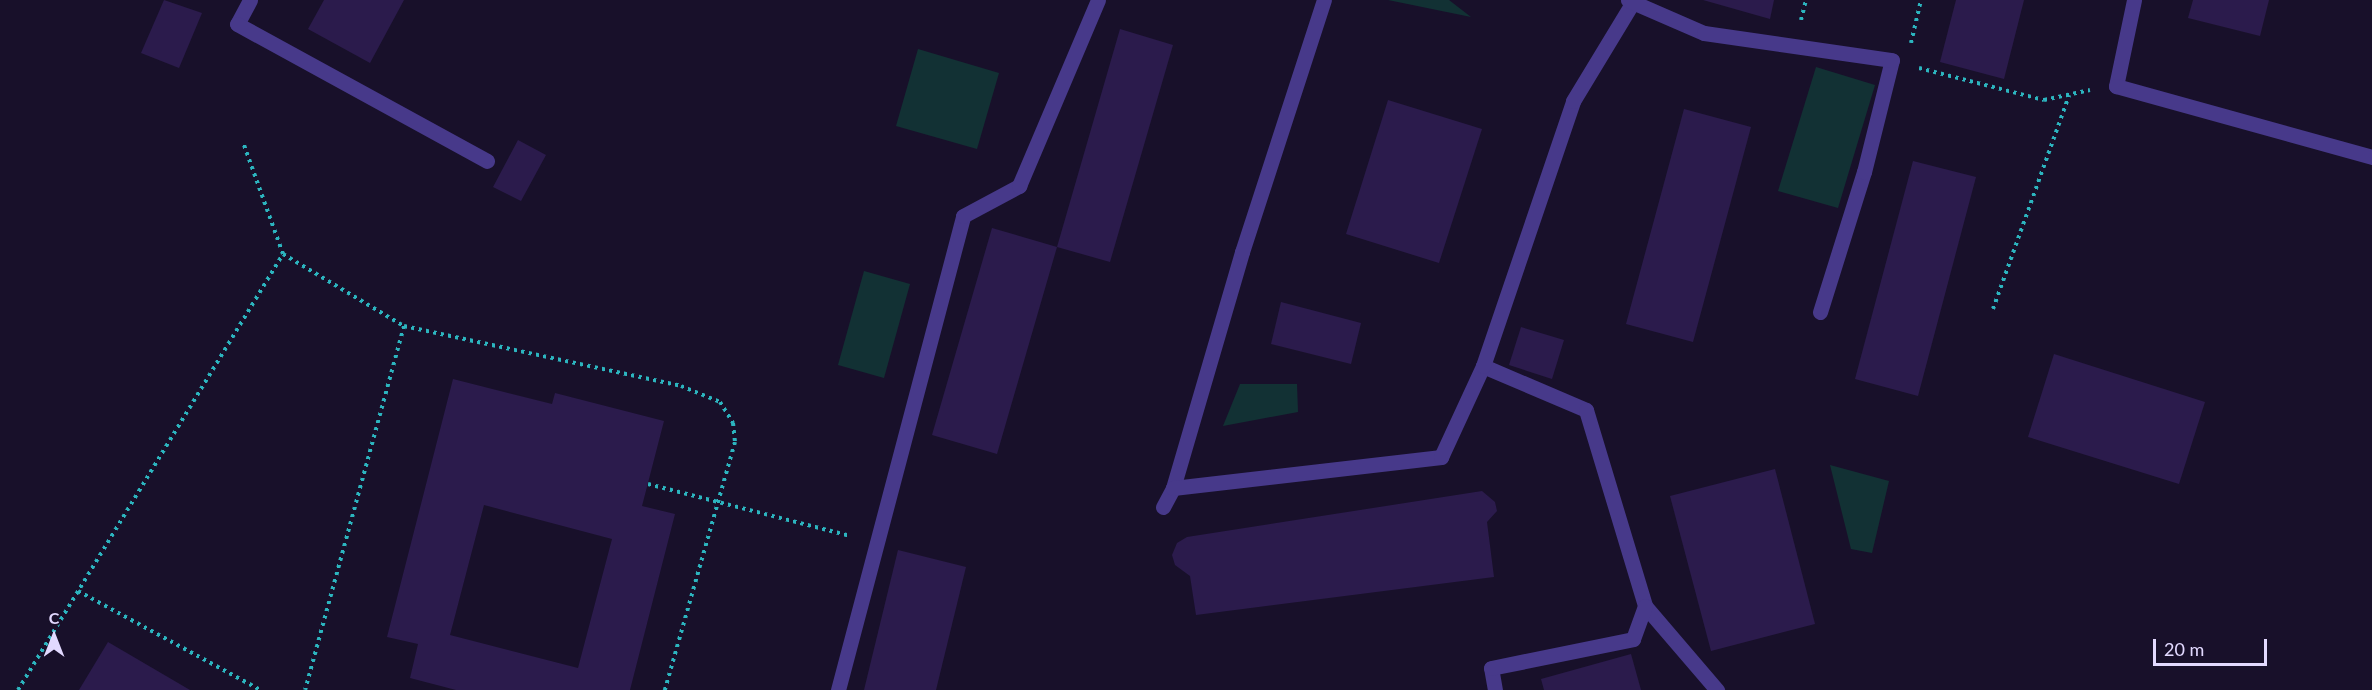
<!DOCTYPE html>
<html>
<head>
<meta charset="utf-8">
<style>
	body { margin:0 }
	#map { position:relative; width:2372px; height:690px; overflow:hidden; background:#18102a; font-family:Lato,sans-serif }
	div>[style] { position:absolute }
	.green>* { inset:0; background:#123134 }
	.building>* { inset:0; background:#2b1b4c }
	.path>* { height:4px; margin-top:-2px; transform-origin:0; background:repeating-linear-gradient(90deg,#2cb5bf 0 3px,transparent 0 7.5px) }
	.lane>* { height:15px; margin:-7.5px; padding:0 7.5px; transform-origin:7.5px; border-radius:7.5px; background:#47398a }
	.street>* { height:15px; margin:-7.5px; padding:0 7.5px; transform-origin:7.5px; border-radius:7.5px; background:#47398a }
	span { translate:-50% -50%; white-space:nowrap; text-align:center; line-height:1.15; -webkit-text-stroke:4.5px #18102a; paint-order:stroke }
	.north { position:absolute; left:24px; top:606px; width:60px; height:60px; -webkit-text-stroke:4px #18102a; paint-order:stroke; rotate:0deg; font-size:16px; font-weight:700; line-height:24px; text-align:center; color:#e2d9ff }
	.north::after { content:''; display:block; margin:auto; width:21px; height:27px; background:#e2d9ff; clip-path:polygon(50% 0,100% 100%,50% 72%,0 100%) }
	.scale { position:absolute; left:2153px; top:639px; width:114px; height:27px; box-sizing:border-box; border:3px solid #e2d9ff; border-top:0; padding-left:8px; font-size:18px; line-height:21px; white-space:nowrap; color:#e2d9ff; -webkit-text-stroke:4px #18102a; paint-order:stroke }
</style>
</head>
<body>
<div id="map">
	<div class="green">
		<div style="clip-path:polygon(1388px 0,1449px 0,1471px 17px)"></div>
		<div style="clip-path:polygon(918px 49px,999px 73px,977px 149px,896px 126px)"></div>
		<div style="clip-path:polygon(1816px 67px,1875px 85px,1838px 208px,1778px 191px)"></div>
		<div style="clip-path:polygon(864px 271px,910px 284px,884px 378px,838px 365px)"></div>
		<div style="clip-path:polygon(1240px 384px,1297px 384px,1298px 412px,1223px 426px)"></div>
		<div style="clip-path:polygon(1830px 465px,1889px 481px,1872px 553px,1851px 549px)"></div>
	</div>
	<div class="building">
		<div style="clip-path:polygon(164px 0,202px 13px,179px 68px,141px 53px)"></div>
		<div style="clip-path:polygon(324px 0,404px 0,370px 63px,308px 29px)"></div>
		<div style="clip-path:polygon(1703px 0,1774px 0,1770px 19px)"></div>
		<div style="clip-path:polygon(1956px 0,2024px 0,2004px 79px,1940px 62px)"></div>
		<div style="clip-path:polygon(2193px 0,2269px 0,2260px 36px,2188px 18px)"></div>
		<div style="clip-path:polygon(1120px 29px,1173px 45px,1110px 262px,1057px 247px)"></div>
		<div style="clip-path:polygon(1388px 100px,1482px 129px,1439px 263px,1346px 234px)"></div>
		<div style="clip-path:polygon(1684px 109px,1751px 127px,1693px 342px,1626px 324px)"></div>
		<div style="clip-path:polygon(518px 140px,546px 155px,521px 201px,493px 187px)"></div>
		<div style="clip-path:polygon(1913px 161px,1976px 177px,1918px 396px,1855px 379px)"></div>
		<div style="clip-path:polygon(992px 228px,1057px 247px,997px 454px,932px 435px)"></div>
		<div style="clip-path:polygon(1281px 302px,1361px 323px,1351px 364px,1271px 344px)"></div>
		<div style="clip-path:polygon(1521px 327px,1564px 340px,1552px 379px,1509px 365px)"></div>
		<div style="clip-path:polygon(2054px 354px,2205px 402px,2179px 484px,2028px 437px)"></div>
		<div style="clip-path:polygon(evenodd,453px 379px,552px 404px,555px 393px,664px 421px,642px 506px,675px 514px,630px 690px,456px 690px,410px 678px,418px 644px,387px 637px,453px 379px,484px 505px,612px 539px,578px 668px,450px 635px,484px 505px)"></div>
		<div style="clip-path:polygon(1775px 469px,1815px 624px,1711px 651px,1670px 496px)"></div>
		<div style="clip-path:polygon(1482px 491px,1495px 502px,1497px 511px,1487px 522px,1494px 577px,1196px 615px,1190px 576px,1175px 565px,1172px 555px,1177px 543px,1187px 537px)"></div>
		<div style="clip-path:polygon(898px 550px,966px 567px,936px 690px,864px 690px)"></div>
		<div style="clip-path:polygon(108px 642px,190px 690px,79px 690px)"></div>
		<div style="clip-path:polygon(1631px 654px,1641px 690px,1544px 690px,1541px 679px)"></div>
	</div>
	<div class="path">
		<div style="left:1801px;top:20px;width:21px;rotate:-76deg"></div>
		<div style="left:1911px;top:43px;width:44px;rotate:-76.9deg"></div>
		<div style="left:1919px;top:68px;width:129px;rotate:14.4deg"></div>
		<div style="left:2044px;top:100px;width:47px;rotate:-12.3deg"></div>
		<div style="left:283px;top:254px;width:141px;rotate:30.8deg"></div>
		<div style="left:404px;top:326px;width:377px;rotate:105.2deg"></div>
		<div style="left:1993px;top:309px;width:227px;rotate:-70.4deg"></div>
		<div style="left:404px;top:326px;width:283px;rotate:12.2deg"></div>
		<div style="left:681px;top:386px;width:42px;rotate:22.3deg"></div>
		<div style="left:720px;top:402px;width:25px;rotate:58deg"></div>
		<div style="left:733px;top:423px;width:19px;rotate:84deg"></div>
		<div style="left:735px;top:442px;width:258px;rotate:105.8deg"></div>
		<div style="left:648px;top:484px;width:209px;rotate:14.4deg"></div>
		<div style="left:78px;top:591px;width:207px;rotate:28.5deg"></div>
		<div style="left:18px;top:690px;width:510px;rotate:-58.71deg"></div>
		<div style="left:283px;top:254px;width:116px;rotate:-109.7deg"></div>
	</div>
	<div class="lane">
		<div style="left:250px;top:0;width:27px;rotate:118deg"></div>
		<div style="left:237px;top:24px;width:285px;rotate:28.7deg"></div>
		<div style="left:1820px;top:312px;width:147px;rotate:-72.6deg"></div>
		<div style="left:1864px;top:172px;width:115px;rotate:-76deg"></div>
		<div style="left:1483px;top:366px;width:112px;rotate:23.1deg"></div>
		<div style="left:1586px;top:410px;width:205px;rotate:73.2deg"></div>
		<div style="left:1645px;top:606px;width:111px;rotate:49.4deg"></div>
		<div style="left:1173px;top:488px;width:246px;rotate:-73.7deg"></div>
		<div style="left:1242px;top:252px;width:265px;rotate:-72deg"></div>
		<div style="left:1163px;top:507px;width:21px;rotate:-62deg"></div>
		<div style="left:1173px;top:488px;width:270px;rotate:-6.6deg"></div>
		<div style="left:1441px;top:457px;width:100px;rotate:-65.2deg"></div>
		<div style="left:1483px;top:366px;width:280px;rotate:-71.2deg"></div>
		<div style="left:1573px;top:101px;width:116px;rotate:-58.8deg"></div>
		<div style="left:838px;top:690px;width:490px;rotate:-75.2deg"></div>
		<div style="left:963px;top:216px;width:64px;rotate:-28.2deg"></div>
		<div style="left:1019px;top:186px;width:202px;rotate:-67deg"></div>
		<div style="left:1495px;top:690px;width:22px;rotate:-100deg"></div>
		<div style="left:1491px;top:668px;width:145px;rotate:-11.5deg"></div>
		<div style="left:1633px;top:639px;width:35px;rotate:-70deg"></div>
	</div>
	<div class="street">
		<div style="left:1628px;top:0;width:83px;rotate:23.5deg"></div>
		<div style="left:1704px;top:33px;width:190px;rotate:8.2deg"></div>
		<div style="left:2134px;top:0;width:88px;rotate:101.8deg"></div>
		<div style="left:2116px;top:86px;width:266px;rotate:15.5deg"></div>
	</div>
	<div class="north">С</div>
	<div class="scale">20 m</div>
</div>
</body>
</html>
